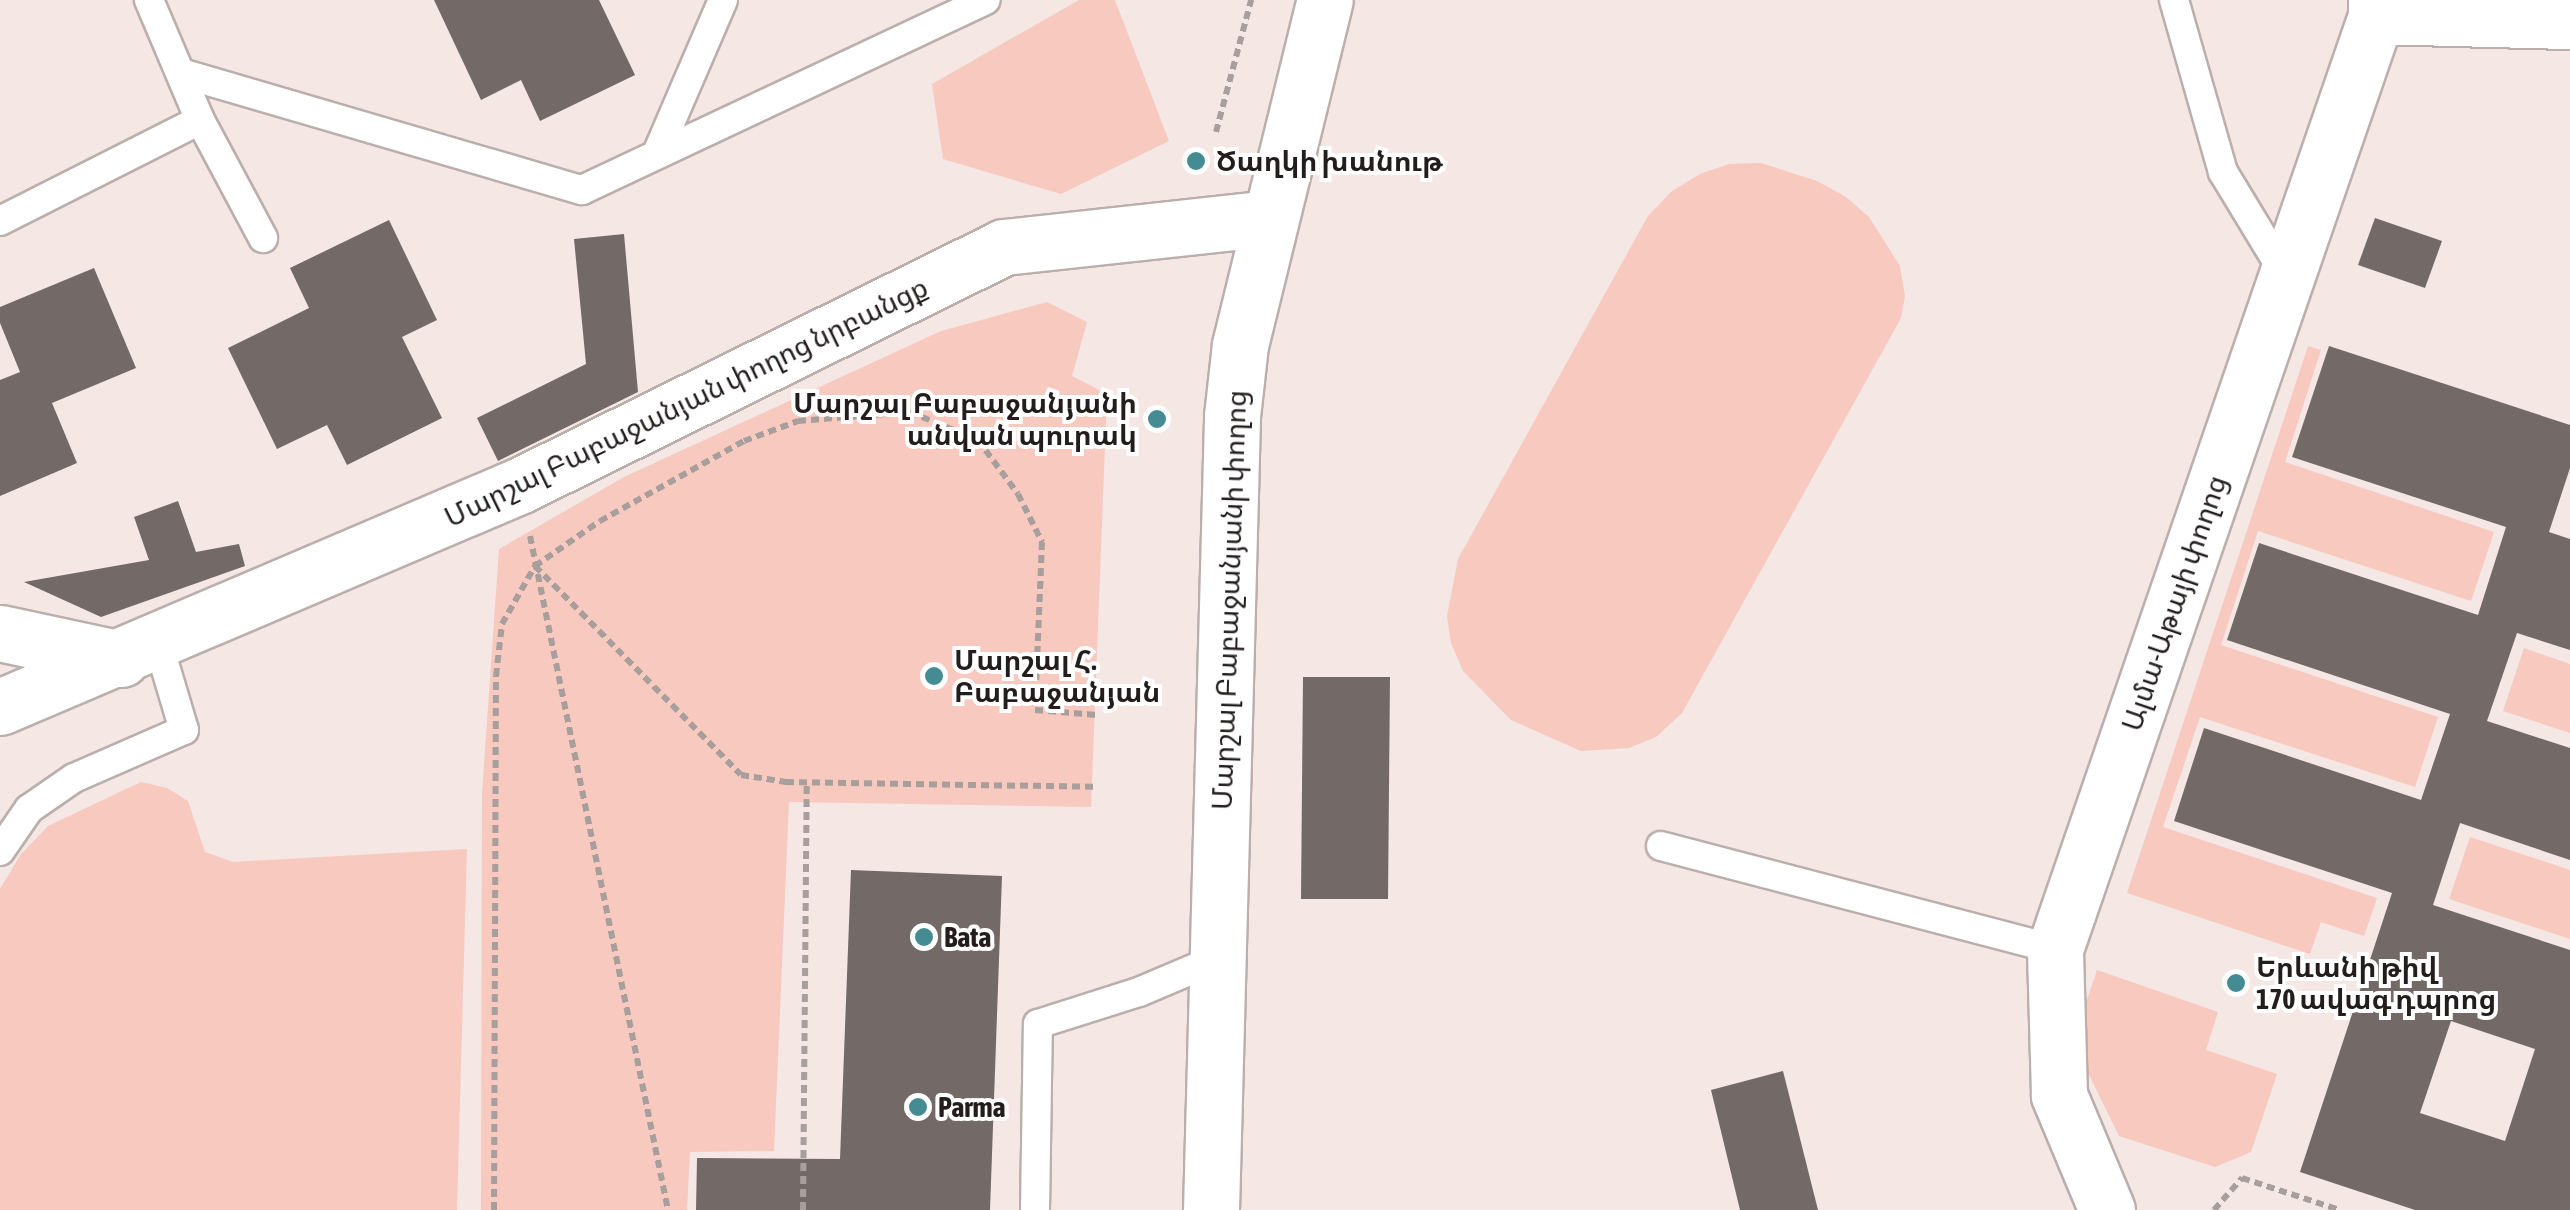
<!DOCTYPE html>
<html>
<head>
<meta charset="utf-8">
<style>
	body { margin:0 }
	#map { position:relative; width:2570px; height:1210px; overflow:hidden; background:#f4e7e4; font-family:"Asap Condensed","Noto Sans Armenian",sans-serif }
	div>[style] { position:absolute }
	.green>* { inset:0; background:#f7c9bf }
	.building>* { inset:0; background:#736966 }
	.path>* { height:6px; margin-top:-3px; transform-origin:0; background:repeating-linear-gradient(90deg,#a89e9c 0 8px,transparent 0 13px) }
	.roads { filter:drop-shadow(2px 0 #bbafac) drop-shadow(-2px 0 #bbafac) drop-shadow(0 2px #bbafac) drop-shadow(0 -2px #bbafac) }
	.service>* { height:28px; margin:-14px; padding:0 14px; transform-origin:14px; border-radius:14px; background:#fff }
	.minor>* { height:55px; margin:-27.5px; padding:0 27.5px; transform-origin:27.5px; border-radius:27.5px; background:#fff }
	.tertiary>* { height:55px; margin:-27.5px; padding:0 27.5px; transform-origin:27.5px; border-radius:27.5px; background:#fff }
	.secondary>* { height:55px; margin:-27.5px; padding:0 27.5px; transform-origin:27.5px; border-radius:27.5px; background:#fff }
	.dots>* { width:28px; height:28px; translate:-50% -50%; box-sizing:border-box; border:5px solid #fff; border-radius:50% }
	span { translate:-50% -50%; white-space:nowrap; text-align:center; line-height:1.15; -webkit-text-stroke:8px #fff; paint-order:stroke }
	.poi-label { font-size:28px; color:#231e1d; font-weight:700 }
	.left { translate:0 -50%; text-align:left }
	.right { translate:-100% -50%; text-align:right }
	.street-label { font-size:28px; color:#231e1d }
</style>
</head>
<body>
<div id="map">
	<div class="green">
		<div style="clip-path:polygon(1079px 0,1115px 0,1169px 141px,1061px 194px,943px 159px,932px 84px)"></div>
		<div style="clip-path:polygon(1761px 163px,1817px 181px,1846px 197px,1869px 217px,1900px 266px,1905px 296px,1901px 318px,1682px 713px,1656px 737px,1629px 748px,1581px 751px,1511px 720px,1463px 671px,1451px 643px,1447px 616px,1458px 559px,1648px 216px,1672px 191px,1700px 174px,1729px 164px)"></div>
		<div style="clip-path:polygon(1047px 302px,1087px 322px,1072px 376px,1107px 394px,1091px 807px,789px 802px,774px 1151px,690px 1152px,687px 1210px,481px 1210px,482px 793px,499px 549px,624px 477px,941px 331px)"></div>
		<div style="clip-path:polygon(2308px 346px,2321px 350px,2285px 462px,2494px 532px,2471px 601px,2258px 531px,2221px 645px,2438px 717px,2415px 787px,2200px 717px,2163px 827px,2377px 898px,2364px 936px,2321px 922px,2310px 954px,2127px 893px)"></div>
		<div style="clip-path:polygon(2524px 648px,2570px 664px,2570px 733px,2503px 711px)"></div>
		<div style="clip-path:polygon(141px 782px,167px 788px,188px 801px,205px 852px,233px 862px,467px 849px,457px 1210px,0 1210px,0 889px,21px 854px,48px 826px)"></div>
		<div style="clip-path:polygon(2470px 837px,2570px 870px,2570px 939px,2449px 899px)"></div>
		<div style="clip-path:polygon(2097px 970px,2218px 1012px,2206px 1050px,2277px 1074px,2251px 1152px,2215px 1167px,2119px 1136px,2073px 1042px)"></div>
	</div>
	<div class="building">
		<div style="clip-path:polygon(434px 0,599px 0,635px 75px,540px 121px,521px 80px,481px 100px)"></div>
		<div style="clip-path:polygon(2375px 218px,2442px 241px,2425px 288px,2358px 265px)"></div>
		<div style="clip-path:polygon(389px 220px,437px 320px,402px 337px,442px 418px,347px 465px,327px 425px,277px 449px,228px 348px,309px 308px,290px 268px)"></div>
		<div style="clip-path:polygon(624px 234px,638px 392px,498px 461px,477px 418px,586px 364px,574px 239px)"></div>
		<div style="clip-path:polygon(94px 268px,136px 368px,52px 403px,77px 463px,0 496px,0 380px,20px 372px,0 323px,0 307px)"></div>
		<div style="clip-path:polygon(evenodd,2329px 346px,2570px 425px,2570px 468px,2549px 532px,2570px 539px,2570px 650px,2517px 633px,2487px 721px,2570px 748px,2570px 860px,2460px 823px,2433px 905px,2570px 950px,2570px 1210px,2415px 1210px,2300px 1172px,2392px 893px,2174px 821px,2204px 728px,2421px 800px,2450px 714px,2227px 640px,2259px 543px,2478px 615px,2506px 527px,2292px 457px,2329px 346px,2451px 1021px,2535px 1049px,2505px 1141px,2420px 1113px,2451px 1021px)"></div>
		<div style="clip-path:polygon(178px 501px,196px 552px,239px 544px,245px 566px,101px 617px,24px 582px,149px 560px,134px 517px)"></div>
		<div style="clip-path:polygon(1303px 677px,1390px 677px,1388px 899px,1301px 899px)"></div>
		<div style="clip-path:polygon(851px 870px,1002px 876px,990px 1210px,696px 1210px,697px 1158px,840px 1159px)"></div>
		<div style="clip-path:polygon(1783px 1071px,1818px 1210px,1740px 1210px,1711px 1090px)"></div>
	</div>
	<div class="path">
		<div style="left:1216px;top:132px;width:137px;rotate:-75.1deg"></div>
		<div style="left:530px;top:536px;width:688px;rotate:78.43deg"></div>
		<div style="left:535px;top:566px;width:79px;rotate:-34.7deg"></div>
		<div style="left:600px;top:521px;width:165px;rotate:-29.1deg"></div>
		<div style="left:744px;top:441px;width:58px;rotate:-20.3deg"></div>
		<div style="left:798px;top:421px;width:112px;rotate:-4.6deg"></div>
		<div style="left:910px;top:412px;width:74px;rotate:22.4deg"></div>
		<div style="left:978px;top:440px;width:67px;rotate:53.5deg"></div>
		<div style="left:1018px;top:494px;width:54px;rotate:63.4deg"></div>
		<div style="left:1042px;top:542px;width:168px;rotate:92.4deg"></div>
		<div style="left:1035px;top:710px;width:62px;rotate:4.6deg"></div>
		<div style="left:494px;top:1210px;width:534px;rotate:-89.79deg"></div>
		<div style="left:496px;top:676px;width:52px;rotate:-83.4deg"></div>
		<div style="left:502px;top:624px;width:67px;rotate:-60.4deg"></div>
		<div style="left:535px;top:566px;width:293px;rotate:45.4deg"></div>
		<div style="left:741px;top:775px;width:46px;rotate:8.8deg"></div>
		<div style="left:786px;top:782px;width:309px;rotate:0.9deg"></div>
		<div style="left:803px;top:1210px;width:428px;rotate:-89.5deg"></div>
		<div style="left:2214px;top:1210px;width:43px;rotate:-48.8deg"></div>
		<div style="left:2242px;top:1178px;width:103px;rotate:18.1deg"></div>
	</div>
	<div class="roads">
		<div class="service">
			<div style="left:149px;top:0;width:130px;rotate:67deg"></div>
			<div style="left:200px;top:120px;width:134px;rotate:61.9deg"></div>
			<div style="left:2174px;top:0;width:179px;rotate:74.1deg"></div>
			<div style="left:2223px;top:172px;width:122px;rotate:58.8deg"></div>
			<div style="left:181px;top:73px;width:418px;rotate:16.3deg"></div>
			<div style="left:582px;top:190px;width:446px;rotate:-25.2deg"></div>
			<div style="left:658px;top:151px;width:164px;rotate:-66.7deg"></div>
			<div style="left:0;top:221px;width:224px;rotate:-26.8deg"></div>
			<div style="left:1661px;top:846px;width:407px;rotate:14.7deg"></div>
			<div style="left:0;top:851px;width:51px;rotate:-55.4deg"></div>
			<div style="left:29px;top:809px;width:55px;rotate:-34.6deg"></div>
			<div style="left:74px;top:778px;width:120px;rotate:-23.6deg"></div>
			<div style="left:184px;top:730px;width:91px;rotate:-106.6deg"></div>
			<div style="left:1035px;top:1210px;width:186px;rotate:-89.1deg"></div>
			<div style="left:1038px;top:1024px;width:106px;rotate:-17.6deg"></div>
			<div style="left:1139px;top:992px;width:87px;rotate:-23deg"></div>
		</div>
		<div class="minor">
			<div style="left:2376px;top:16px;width:194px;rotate:1.5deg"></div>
			<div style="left:0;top:633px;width:124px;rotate:12.1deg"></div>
			<div style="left:0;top:707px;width:566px;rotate:-23.08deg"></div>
			<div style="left:521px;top:485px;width:538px;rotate:-26.23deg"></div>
			<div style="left:1004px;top:247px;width:267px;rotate:-6.2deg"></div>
		</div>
		<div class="tertiary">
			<div style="left:2107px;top:1210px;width:125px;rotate:-112.7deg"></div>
			<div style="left:2059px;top:1095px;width:146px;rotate:-91.6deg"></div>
			<div style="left:2055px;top:949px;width:987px;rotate:-71.01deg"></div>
			<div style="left:2376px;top:16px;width:16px;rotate:-90deg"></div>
		</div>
		<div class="secondary">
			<div style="left:1211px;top:1210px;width:794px;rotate:-88.48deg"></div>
			<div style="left:1232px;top:416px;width:71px;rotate:-83.6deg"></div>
			<div style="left:1240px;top:345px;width:355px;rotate:-76.2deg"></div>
		</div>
	</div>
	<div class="dots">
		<div style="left:1196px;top:161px;background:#448b93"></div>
		<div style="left:1157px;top:419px;background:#448b93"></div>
		<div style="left:934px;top:676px;background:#448b93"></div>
		<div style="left:924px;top:937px;background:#448b93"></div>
		<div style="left:2236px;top:983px;background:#448b93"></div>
		<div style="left:918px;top:1107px;background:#448b93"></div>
	</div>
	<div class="poi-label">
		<span class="left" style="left:1216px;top:161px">Ծաղկի խանութ</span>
		<span class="right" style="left:1137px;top:419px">Մարշալ Բաբաջանյանի<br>անվան պուրակ</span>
		<span class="left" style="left:954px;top:676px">Մարշալ Հ.<br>Բաբաջանյան</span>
		<span class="left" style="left:944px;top:937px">Bata</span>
		<span class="left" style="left:2256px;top:983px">Երևանի թիվ<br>170 ավագ դպրոց</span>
		<span class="left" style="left:938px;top:1107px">Parma</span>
	</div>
	<div class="street-label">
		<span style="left:686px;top:402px;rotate:-26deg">Մարշալ Բաբաջանյան փողոց նրբանցք</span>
		<span style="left:1229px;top:600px;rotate:-88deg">Մարշալ Բաբաջանյանի փողոց</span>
		<span style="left:2174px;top:603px;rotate:-71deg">Ալմա-Աթայի փողոց</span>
	</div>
</div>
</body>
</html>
